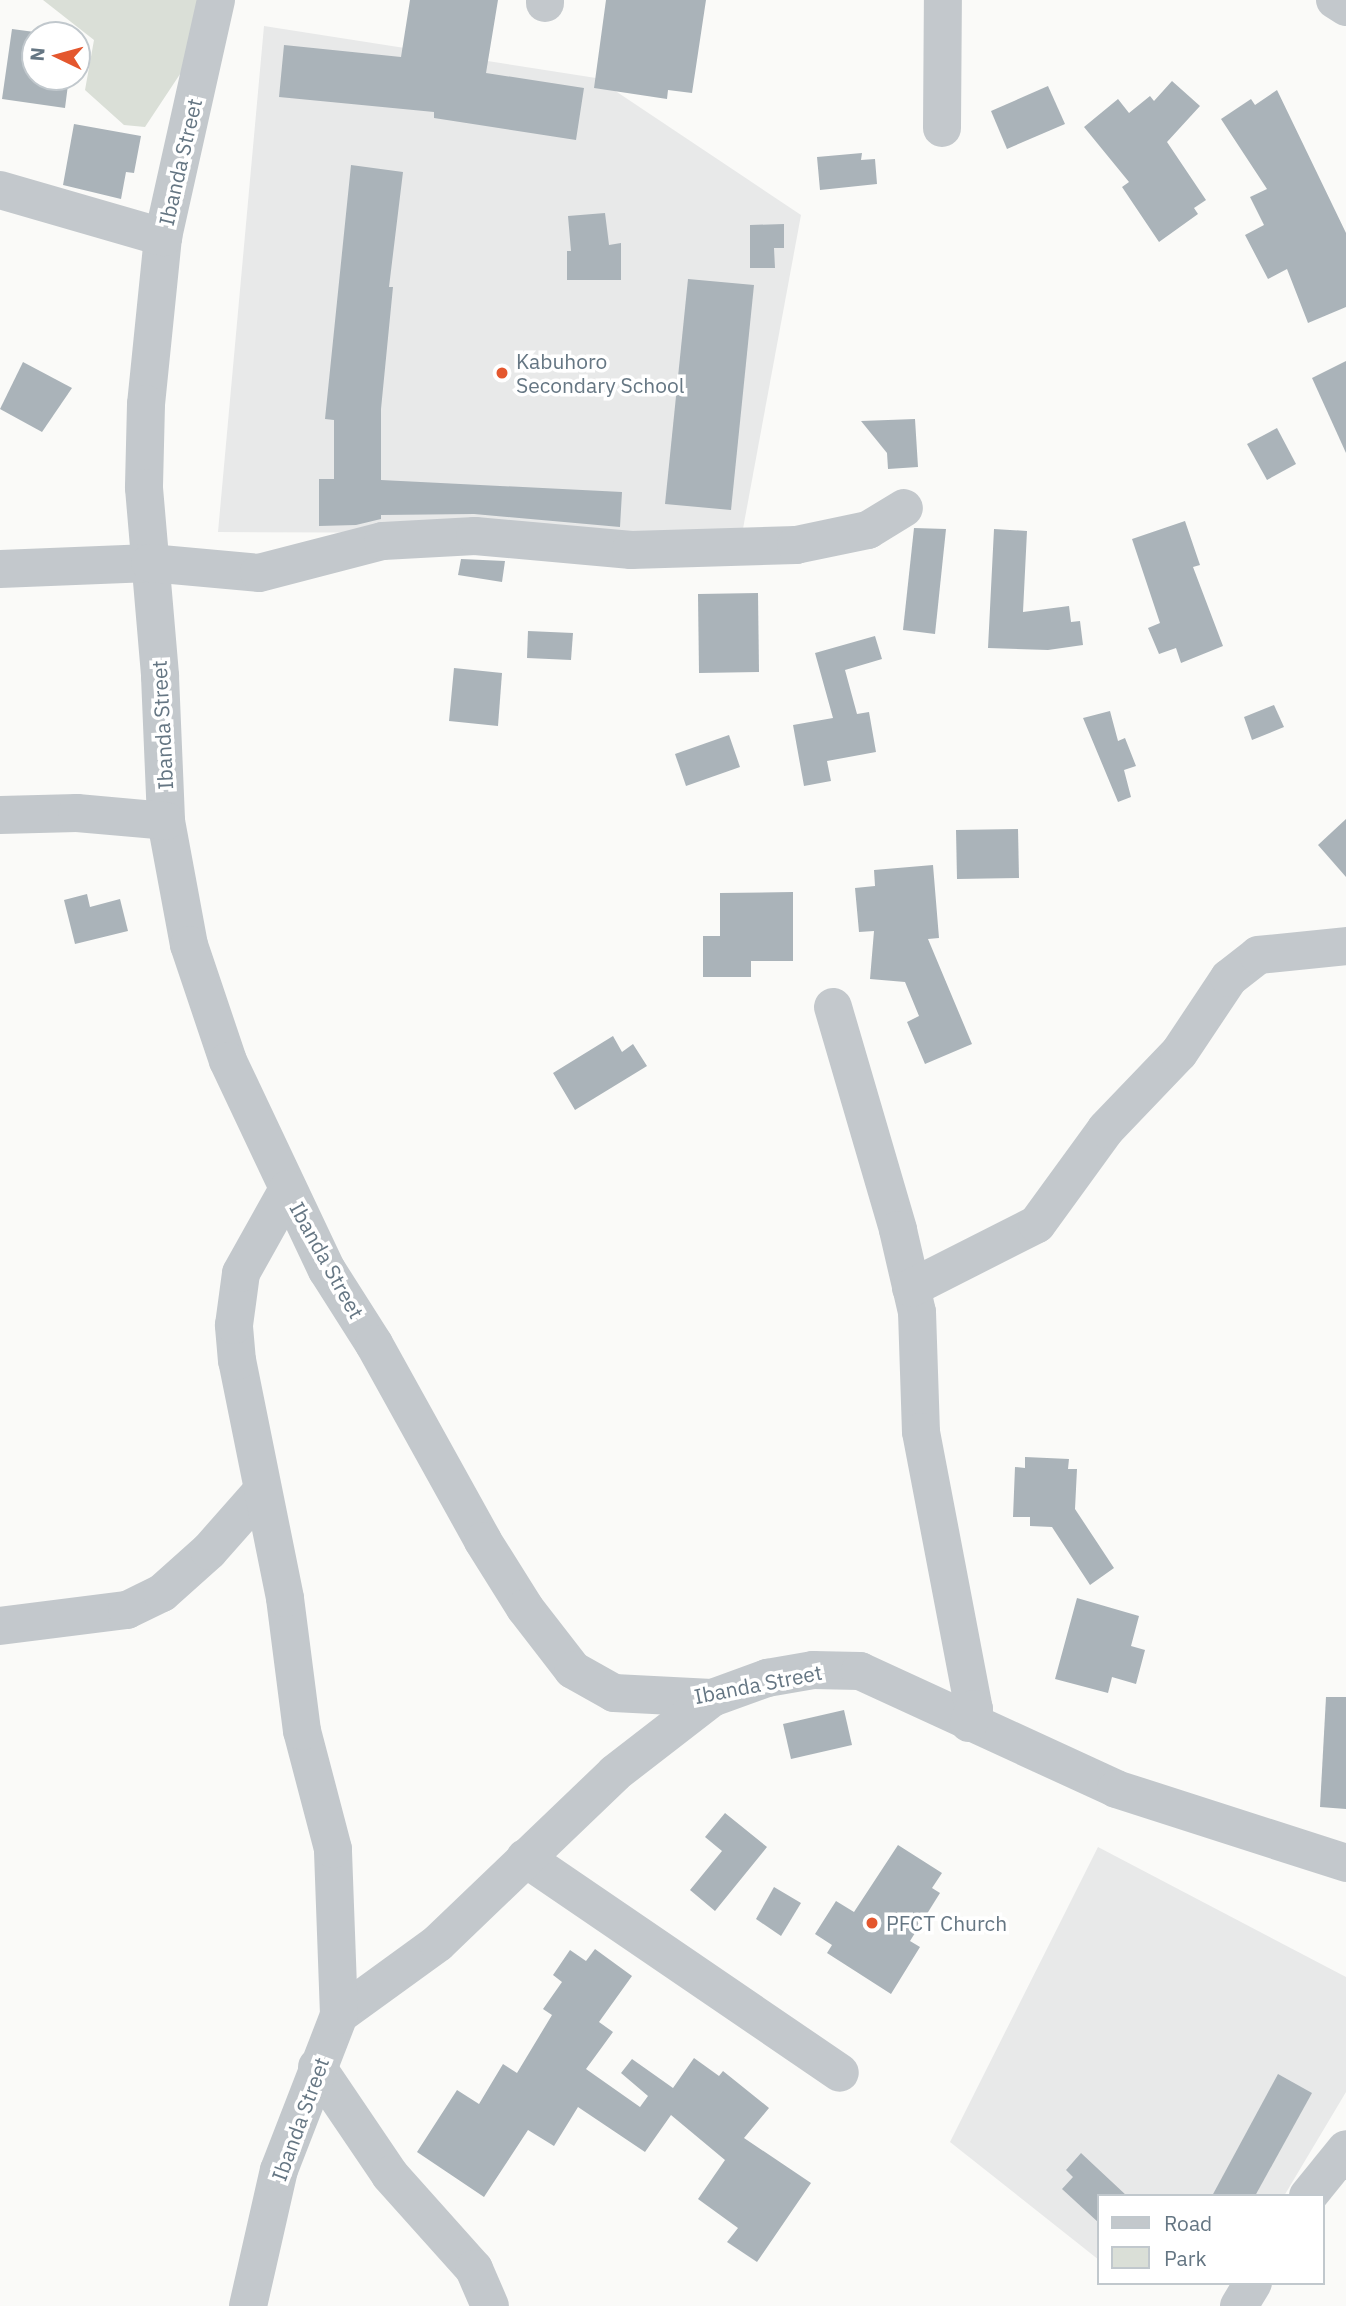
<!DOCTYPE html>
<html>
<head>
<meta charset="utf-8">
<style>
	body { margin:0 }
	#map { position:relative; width:1346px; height:2306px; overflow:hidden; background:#fafaf8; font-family:"IBM Plex Sans",sans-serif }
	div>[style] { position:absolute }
	.built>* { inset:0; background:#e8e9e9 }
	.green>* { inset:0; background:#dadfd7 }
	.building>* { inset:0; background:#aab3b9 }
	.minor>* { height:38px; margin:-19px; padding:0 19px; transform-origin:19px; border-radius:19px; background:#c3c8cc }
	.dots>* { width:19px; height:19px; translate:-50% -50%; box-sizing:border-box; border:4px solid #fff; border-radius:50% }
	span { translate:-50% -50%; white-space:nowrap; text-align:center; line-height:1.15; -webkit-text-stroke:7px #fff; paint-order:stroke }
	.street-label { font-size:21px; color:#657683 }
	.poi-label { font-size:21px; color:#657683 }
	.left { translate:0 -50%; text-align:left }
	.legend { position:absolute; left:1097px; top:2194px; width:228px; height:91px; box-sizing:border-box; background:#fff; border:2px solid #c1c8cd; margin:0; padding:9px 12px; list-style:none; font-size:21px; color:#657683 }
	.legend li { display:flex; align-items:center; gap:14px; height:35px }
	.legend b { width:35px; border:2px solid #c1c8cd }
	.north { position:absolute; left:21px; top:21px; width:70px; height:70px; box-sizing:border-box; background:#fff; border:2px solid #c1c8cd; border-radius:50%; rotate:275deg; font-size:19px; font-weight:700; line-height:28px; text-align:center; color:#657683 }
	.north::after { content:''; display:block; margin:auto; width:24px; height:32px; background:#e4572e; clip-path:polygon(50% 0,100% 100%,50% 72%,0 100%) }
</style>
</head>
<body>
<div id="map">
	<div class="built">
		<div style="clip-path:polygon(264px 26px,596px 78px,801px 215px,742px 534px,218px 532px)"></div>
		<div style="clip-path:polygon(1098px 1847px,1346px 1977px,1346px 2092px,1284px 2196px,1099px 2196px,1099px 2260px,950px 2142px)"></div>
	</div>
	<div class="green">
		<div style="clip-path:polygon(43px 0,202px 0,192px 56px,145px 127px,124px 125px,85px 90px,94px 40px)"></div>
	</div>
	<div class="building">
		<div style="clip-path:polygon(410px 0,498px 0,486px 73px,584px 88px,576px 140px,434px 118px,434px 112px,279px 97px,284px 45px,401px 57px)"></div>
		<div style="clip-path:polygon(606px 0,706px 0,692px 93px,668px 90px,667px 99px,594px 88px)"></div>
		<div style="clip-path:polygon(12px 29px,57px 35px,35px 35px,35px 77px,69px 77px,65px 108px,2px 99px)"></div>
		<div style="clip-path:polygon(1172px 81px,1200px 106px,1167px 142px,1206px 200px,1194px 208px,1198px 214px,1159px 242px,1122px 187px,1129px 182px,1084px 127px,1118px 99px,1129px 113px,1150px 96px,1154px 101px)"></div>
		<div style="clip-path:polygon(1048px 86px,1065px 124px,1007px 149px,991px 111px)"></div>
		<div style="clip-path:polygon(1277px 90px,1346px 233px,1346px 307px,1308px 323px,1287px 269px,1268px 279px,1245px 235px,1264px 225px,1250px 197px,1267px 189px,1221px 119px,1251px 99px,1255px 105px)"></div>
		<div style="clip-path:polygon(74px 124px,141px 136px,134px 173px,126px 172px,121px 199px,63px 185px)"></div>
		<div style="clip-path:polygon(862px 153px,861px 160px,875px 159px,877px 184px,820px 190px,817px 157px)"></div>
		<div style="clip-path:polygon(351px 165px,403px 172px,389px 287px,393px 287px,381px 409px,381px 480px,622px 492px,620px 527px,474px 514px,381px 515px,381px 519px,356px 525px,319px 526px,319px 479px,334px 479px,334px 420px,325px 419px)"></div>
		<div style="clip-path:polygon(605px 213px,609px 245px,621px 243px,621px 280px,567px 280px,567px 251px,571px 251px,568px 216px)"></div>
		<div style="clip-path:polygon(784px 224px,784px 248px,774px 248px,775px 268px,750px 268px,750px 225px)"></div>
		<div style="clip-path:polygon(688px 279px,754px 285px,731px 510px,665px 504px)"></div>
		<div style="clip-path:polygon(1346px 361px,1346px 453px,1312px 378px)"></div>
		<div style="clip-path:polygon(23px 362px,72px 388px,42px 432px,0 409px)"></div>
		<div style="clip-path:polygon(915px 419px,918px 467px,888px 469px,887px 453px,861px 421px)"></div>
		<div style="clip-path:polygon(1277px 428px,1296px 464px,1267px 480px,1247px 444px)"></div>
		<div style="clip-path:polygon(1185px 521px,1200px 565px,1193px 567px,1223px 646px,1181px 663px,1176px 648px,1159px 654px,1148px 628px,1160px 623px,1132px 539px)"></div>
		<div style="clip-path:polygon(914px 528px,946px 529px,935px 634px,903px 630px)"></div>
		<div style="clip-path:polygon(994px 529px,1027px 531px,1023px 612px,1069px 606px,1071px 622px,1080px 621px,1083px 645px,1048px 650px,988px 648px)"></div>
		<div style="clip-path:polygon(461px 559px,505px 561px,502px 582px,458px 575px)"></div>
		<div style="clip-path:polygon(758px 593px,759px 672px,699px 673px,698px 594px)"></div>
		<div style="clip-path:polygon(528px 631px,573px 633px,571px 660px,527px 658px)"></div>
		<div style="clip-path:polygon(875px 636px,882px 659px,845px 670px,857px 714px,869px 712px,876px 752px,827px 761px,831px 781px,804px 786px,793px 725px,833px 718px,815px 653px)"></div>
		<div style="clip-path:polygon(454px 668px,502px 673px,498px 726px,449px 721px)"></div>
		<div style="clip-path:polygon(1274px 705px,1284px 727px,1252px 740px,1244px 717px)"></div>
		<div style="clip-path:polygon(1110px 711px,1118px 741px,1125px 738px,1136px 766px,1124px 770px,1131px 797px,1118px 802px,1083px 718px)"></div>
		<div style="clip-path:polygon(729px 735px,740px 767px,686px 786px,675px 754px)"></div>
		<div style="clip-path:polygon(1346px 819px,1346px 877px,1318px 845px)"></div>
		<div style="clip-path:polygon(1018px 829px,1019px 878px,957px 879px,956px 830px)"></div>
		<div style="clip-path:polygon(933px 865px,939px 938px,928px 939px,972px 1044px,925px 1064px,907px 1022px,919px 1016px,905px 982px,870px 979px,874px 931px,859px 932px,855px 888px,875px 886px,874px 870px)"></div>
		<div style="clip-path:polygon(793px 892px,793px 961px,751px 961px,751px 977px,703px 977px,703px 936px,720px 936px,720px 893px)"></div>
		<div style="clip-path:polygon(87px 894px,90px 907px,120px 899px,128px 931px,75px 944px,64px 900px)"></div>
		<div style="clip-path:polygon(613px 1036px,622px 1052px,633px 1044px,647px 1066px,575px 1110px,553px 1073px)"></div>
		<div style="clip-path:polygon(1025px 1457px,1069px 1459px,1068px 1469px,1077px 1469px,1075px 1509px,1114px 1568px,1090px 1585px,1052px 1527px,1030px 1526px,1030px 1517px,1013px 1517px,1015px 1467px,1025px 1468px)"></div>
		<div style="clip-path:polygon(1077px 1598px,1139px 1616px,1131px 1646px,1145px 1650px,1136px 1684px,1112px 1677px,1108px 1693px,1055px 1679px)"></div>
		<div style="clip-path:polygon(1326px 1697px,1346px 1697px,1346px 1809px,1320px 1807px)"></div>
		<div style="clip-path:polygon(844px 1710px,852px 1745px,791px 1759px,783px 1724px)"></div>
		<div style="clip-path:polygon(725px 1813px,767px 1847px,715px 1911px,690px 1890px,722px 1851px,705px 1837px)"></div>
		<div style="clip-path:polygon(898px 1845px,942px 1873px,932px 1888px,940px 1893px,910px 1941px,920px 1947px,891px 1994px,827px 1953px,832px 1945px,815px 1934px,836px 1901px,854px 1912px)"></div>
		<div style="clip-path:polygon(774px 1887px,801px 1903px,781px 1936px,756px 1919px)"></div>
		<div style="clip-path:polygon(595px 1949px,632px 1976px,599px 2022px,613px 2032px,586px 2069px,640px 2107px,648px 2096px,621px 2073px,632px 2059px,673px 2088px,694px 2058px,719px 2076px,723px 2071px,769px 2108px,744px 2138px,811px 2183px,757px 2262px,727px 2242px,738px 2228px,698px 2199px,725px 2160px,671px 2115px,645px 2152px,578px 2107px,554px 2146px,528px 2130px,484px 2197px,417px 2152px,457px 2090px,479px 2104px,503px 2064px,517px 2073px,552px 2015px,543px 2009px,562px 1982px,553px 1975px,570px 1950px,586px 1961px)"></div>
		<div style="clip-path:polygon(1278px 2074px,1312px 2093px,1255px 2196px,1212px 2196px)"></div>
		<div style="clip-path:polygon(1081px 2153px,1127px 2196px,1099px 2196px,1099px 2223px,1062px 2189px,1073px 2177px,1066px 2170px)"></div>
	</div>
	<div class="minor">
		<div style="left:216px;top:0;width:243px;rotate:102.6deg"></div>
		<div style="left:163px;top:237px;width:168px;rotate:95.8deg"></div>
		<div style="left:146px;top:404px;width:84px;rotate:91.4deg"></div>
		<div style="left:144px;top:488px;width:189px;rotate:85.1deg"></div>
		<div style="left:160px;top:676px;width:145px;rotate:87.6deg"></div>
		<div style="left:166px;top:821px;width:126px;rotate:79.5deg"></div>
		<div style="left:189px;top:945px;width:122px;rotate:71.4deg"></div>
		<div style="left:228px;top:1061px;width:231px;rotate:64.7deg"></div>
		<div style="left:327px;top:1270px;width:88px;rotate:57.6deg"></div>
		<div style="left:374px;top:1344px;width:225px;rotate:61deg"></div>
		<div style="left:483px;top:1541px;width:79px;rotate:57.9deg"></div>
		<div style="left:525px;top:1608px;width:78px;rotate:52.3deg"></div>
		<div style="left:573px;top:1670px;width:47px;rotate:29.3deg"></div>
		<div style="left:614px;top:1693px;width:98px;rotate:2.9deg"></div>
		<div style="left:712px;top:1698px;width:59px;rotate:-20deg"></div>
		<div style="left:767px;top:1678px;width:47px;rotate:-9.9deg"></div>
		<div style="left:813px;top:1670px;width:47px;rotate:1.2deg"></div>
		<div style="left:860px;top:1671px;width:282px;rotate:24.7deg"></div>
		<div style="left:1116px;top:1789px;width:242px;rotate:17.8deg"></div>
		<div style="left:1335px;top:0;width:13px;rotate:32deg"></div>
		<div style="left:545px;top:3px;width:3px;rotate:-90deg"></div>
		<div style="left:942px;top:128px;width:128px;rotate:-89.6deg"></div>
		<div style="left:0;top:190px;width:170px;rotate:16.1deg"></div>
		<div style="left:0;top:569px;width:150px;rotate:-2.3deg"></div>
		<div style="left:150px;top:563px;width:109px;rotate:5.2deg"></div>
		<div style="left:259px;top:573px;width:128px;rotate:-14.5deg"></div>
		<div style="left:383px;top:541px;width:92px;rotate:-3.1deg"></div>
		<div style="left:475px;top:536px;width:157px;rotate:5.1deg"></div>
		<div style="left:631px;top:550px;width:165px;rotate:-1.7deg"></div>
		<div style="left:796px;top:545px;width:74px;rotate:-11.8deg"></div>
		<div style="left:868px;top:530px;width:42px;rotate:-31.4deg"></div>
		<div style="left:0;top:815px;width:77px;rotate:-1.5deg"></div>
		<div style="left:77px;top:813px;width:89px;rotate:5.1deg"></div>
		<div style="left:833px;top:1007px;width:232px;rotate:73.7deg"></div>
		<div style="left:898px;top:1230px;width:84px;rotate:77deg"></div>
		<div style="left:917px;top:1312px;width:120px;rotate:88.1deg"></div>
		<div style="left:921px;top:1432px;width:282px;rotate:79.2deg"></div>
		<div style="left:974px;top:1709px;width:15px;rotate:110deg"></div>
		<div style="left:911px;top:1288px;width:141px;rotate:-26.9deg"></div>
		<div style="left:1037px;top:1224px;width:117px;rotate:-54deg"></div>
		<div style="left:1106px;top:1129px;width:105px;rotate:-46.2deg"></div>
		<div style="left:1179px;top:1053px;width:90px;rotate:-56.3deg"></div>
		<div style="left:1229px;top:978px;width:37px;rotate:-38deg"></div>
		<div style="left:1258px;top:955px;width:88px;rotate:-5.8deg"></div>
		<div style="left:0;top:1626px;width:128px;rotate:-7.2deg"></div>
		<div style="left:127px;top:1610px;width:39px;rotate:-26deg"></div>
		<div style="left:162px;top:1593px;width:63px;rotate:-41.8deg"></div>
		<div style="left:209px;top:1551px;width:79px;rotate:-48.6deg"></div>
		<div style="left:525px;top:1858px;width:381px;rotate:34.3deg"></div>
		<div style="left:339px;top:2015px;width:122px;rotate:-36deg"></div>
		<div style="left:438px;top:1943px;width:245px;rotate:-43.8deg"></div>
		<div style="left:615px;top:1773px;width:123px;rotate:-37.7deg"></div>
		<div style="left:317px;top:2067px;width:130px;rotate:55.9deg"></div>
		<div style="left:390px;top:2175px;width:126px;rotate:48.2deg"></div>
		<div style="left:474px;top:2269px;width:40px;rotate:66.6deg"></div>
		<div style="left:1308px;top:2196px;width:60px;rotate:-51deg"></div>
		<div style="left:248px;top:2306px;width:139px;rotate:-77.2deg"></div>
		<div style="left:279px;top:2170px;width:166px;rotate:-68.8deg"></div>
		<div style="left:339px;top:2015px;width:166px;rotate:-92.1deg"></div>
		<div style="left:333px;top:1849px;width:122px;rotate:-104.7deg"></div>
		<div style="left:302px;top:1731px;width:134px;rotate:-97.3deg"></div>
		<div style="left:285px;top:1598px;width:242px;rotate:-101.4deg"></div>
		<div style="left:237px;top:1361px;width:36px;rotate:-95deg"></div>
		<div style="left:234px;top:1325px;width:52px;rotate:-82.3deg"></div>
		<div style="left:241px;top:1273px;width:96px;rotate:-60.8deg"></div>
		<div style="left:1239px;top:2306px;width:27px;rotate:-59deg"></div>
	</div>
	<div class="dots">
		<div style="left:502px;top:373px;background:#e4572e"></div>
		<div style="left:872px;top:1923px;background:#e4572e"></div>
	</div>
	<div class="street-label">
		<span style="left:180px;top:162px;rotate:-77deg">Ibanda Street</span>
		<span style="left:162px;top:725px;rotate:-93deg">Ibanda Street</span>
		<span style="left:327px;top:1260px;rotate:61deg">Ibanda Street</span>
		<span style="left:758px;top:1684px;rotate:-11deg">Ibanda Street</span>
		<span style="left:300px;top:2119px;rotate:-70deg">Ibanda Street</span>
	</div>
	<div class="poi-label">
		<span class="left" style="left:516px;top:373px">Kabuhoro<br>Secondary School</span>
		<span class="left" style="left:886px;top:1923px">PFCT Church</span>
	</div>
	<ul class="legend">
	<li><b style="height:9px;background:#c3c8cc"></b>Road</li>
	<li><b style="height:19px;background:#dadfd7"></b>Park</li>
	</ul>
	<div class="north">N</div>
</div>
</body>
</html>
